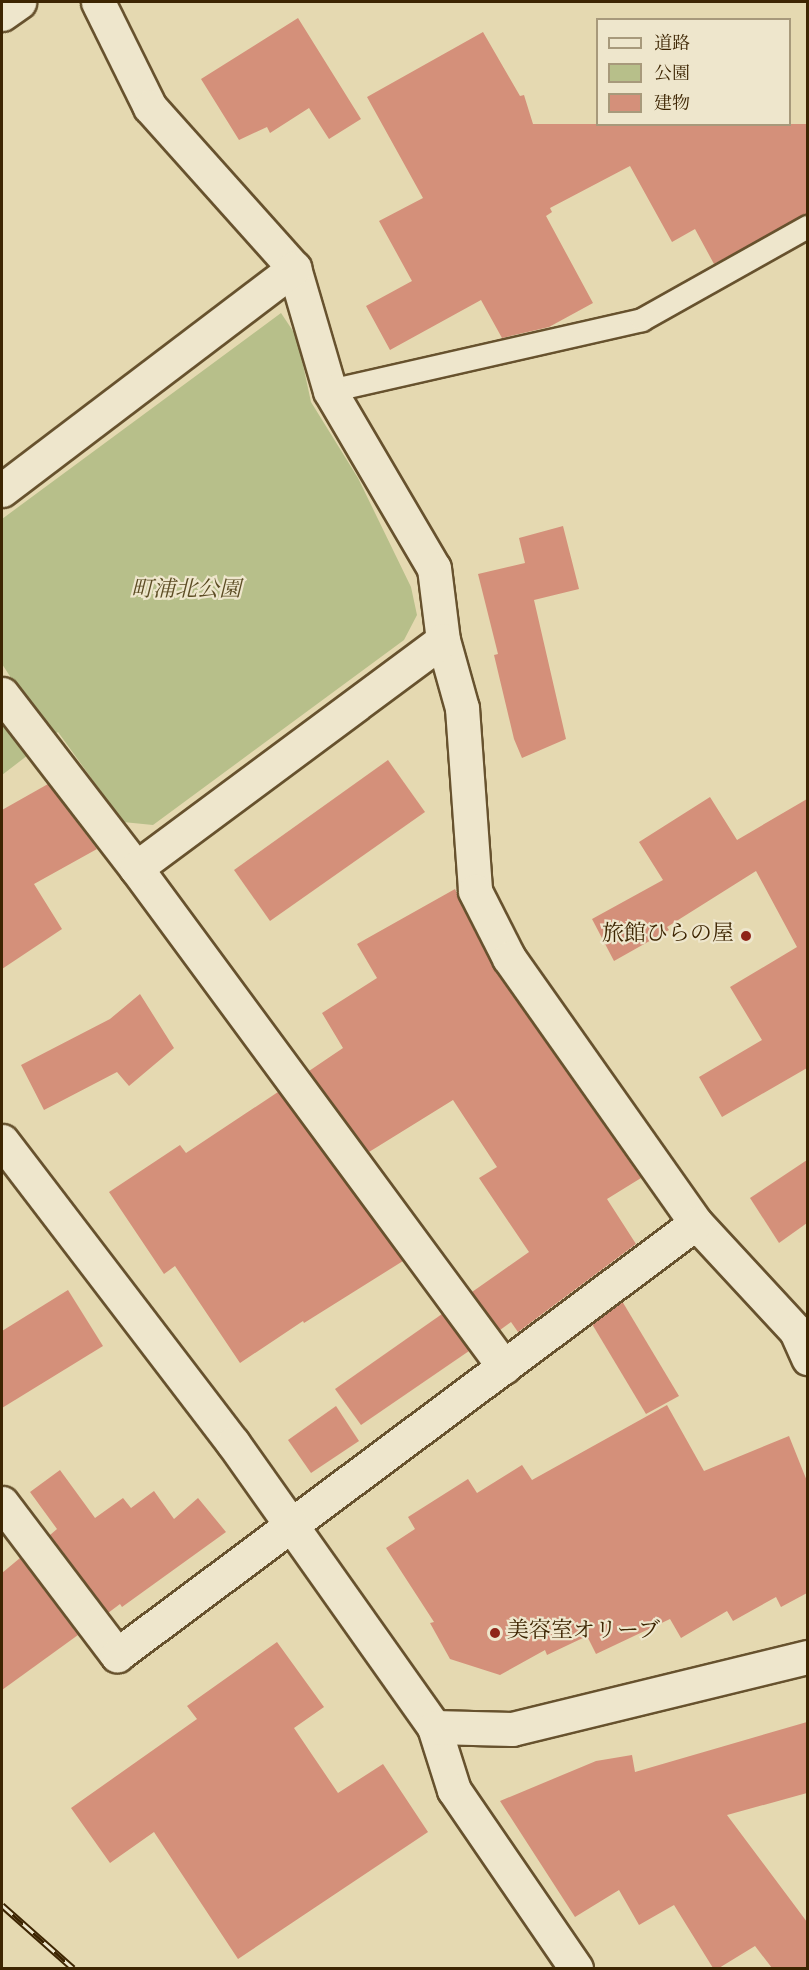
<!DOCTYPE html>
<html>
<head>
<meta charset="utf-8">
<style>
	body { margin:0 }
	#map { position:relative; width:809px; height:1970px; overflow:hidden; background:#e5d9b1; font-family:"Sorts Mill Goudy","Noto Serif JP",serif }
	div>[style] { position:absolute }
	.green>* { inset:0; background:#b7bf8a }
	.building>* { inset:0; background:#d4907a }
	.roads { filter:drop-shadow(2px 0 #67522e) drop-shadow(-2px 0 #67522e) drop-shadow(0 2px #67522e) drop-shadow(0 -2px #67522e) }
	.service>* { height:22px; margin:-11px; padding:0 11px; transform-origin:11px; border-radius:11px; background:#eee6cc }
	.minor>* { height:33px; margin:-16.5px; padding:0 16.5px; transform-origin:16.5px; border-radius:16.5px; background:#eee6cc }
	.tertiary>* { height:33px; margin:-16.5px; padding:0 16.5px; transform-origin:16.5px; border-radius:16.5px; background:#eee6cc }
	.rail>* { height:7px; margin-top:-3.5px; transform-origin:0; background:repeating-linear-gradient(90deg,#eee6cc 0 14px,#3d2502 0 28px); box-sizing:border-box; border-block:2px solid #3d2502 }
	.dots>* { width:16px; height:16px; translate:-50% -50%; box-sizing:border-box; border:3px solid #eee6cc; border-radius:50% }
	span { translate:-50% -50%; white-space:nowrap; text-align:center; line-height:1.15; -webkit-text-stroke:4.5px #eee6cc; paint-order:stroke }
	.park-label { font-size:22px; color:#5c4c24; font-style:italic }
	.poi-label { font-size:22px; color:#3d2502 }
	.right { translate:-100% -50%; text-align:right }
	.left { translate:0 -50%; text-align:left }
	.frame { position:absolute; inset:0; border:3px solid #3d2502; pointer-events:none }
	.legend { position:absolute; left:596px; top:18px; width:195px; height:108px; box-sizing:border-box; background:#eee6cc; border:2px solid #a7997b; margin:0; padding:8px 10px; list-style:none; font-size:18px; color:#3d2502 }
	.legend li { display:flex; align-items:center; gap:12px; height:30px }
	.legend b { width:30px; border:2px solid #a7997b }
</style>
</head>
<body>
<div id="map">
	<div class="green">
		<div style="clip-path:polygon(281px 313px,297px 337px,311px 402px,358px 478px,411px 587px,417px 615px,404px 640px,153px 825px,123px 822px,58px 732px,2px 775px,2px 693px,15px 684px,2px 664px,2px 519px)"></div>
	</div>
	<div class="building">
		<div style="clip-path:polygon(298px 18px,361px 119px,329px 139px,309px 108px,270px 133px,267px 127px,239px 140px,201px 79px)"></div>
		<div style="clip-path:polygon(483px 32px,520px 96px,524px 95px,533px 124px,807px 124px,807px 214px,714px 264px,695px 229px,672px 242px,630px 166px,550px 208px,552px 212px,546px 216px,593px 303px,549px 327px,502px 338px,481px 300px,390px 350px,366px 306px,412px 281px,379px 221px,423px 198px,367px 97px)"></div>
		<div style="clip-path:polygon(563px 526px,579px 589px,534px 600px,566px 739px,522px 758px,514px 739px,494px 655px,498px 654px,478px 574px,525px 563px,519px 538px)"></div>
		<div style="clip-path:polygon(388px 760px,425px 812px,270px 921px,234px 870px)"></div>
		<div style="clip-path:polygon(48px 784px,97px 849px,34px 884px,62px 929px,2px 969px,2px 810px)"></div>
		<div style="clip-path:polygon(710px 797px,737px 840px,807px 799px,807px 1068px,722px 1117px,699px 1077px,762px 1040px,730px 987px,797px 947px,756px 871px,667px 927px,669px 930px,614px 961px,592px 919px,663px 880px,639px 842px)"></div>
		<div style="clip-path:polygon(455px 889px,494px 969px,641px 1178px,607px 1199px,636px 1244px,518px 1332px,511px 1322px,500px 1330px,472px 1292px,529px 1252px,479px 1178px,497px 1167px,453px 1100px,369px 1152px,309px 1071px,343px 1048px,322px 1013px,377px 978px,357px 944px)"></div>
		<div style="clip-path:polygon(140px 994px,174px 1048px,129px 1086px,117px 1072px,44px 1110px,21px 1065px,110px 1019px)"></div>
		<div style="clip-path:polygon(278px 1092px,403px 1261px,304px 1323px,303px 1321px,240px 1363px,175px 1266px,164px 1274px,109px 1192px,180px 1145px,186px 1153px)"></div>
		<div style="clip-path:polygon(807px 1160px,807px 1223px,779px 1243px,750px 1198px)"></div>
		<div style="clip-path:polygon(68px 1290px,103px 1346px,2px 1408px,2px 1331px)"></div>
		<div style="clip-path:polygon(622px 1301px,679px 1396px,646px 1414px,592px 1324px)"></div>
		<div style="clip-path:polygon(442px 1314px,469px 1351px,361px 1425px,335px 1389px)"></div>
		<div style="clip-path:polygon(667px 1405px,704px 1471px,789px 1436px,807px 1481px,807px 1593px,781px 1607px,776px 1597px,733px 1621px,727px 1611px,681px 1638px,670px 1619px,596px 1654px,587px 1636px,547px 1655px,545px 1650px,500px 1675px,450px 1659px,430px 1623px,434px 1622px,386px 1548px,415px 1529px,408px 1517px,468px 1479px,477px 1493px,522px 1465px,532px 1480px)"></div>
		<div style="clip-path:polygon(336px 1406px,359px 1441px,311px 1473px,288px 1440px)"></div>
		<div style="clip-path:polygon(60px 1470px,95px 1518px,123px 1498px,131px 1508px,154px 1491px,174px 1519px,198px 1498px,226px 1532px,122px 1607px,120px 1604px,108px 1613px,50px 1535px,57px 1529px,30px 1492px)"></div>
		<div style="clip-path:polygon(20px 1558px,78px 1635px,2px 1690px,2px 1573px)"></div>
		<div style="clip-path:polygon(277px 1642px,324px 1707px,294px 1728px,338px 1793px,383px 1764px,428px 1832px,238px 1959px,154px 1832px,110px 1863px,71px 1808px,197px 1719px,187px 1706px)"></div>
		<div style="clip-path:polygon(807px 1722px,807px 1793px,727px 1815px,807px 1922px,807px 1968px,772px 1968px,755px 1946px,719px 1968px,713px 1968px,674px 1905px,639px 1925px,619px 1890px,575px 1917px,500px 1801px,596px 1761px,632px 1755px,635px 1772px)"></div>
	</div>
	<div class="roads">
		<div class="service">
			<div style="left:330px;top:391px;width:320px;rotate:-12.8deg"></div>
			<div style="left:642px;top:320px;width:190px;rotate:-29.3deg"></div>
		</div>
		<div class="minor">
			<div style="left:98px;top:2px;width:117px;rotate:63.7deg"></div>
			<div style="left:150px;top:107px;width:216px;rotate:48.2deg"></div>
			<div style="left:294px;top:268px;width:128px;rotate:73.7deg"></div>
			<div style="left:330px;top:391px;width:205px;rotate:59.6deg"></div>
			<div style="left:434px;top:568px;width:73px;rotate:82.9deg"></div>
			<div style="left:443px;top:640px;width:71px;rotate:74.4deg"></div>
			<div style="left:462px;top:708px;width:183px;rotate:85.9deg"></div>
			<div style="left:475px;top:891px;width:75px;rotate:63.1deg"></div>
			<div style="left:509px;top:958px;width:324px;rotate:54.8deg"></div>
			<div style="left:696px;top:1223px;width:147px;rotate:47.2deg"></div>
			<div style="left:796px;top:1331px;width:30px;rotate:66deg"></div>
			<div style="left:2px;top:14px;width:21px;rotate:-35deg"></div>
			<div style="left:2px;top:490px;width:367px;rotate:-37.2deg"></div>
			<div style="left:2px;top:694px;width:220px;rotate:52.4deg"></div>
			<div style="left:136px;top:868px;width:620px;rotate:53.59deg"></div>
			<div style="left:136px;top:868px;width:382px;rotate:-36.6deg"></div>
			<div style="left:2px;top:1503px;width:191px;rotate:52.9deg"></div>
			<div style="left:117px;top:1655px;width:722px;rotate:-36.73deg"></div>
			<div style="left:434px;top:1727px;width:66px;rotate:72.4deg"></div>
			<div style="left:454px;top:1790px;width:216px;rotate:55.6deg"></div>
		</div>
		<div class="tertiary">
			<div style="left:2px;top:1141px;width:380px;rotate:52.6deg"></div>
			<div style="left:233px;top:1443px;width:348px;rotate:54.7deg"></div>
			<div style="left:434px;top:1727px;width:78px;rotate:1.5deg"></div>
			<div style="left:512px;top:1729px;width:305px;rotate:-13.7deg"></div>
		</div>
	</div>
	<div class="rail">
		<div style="left:2px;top:1905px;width:95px;rotate:41.6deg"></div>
	</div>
	<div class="dots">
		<div style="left:746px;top:936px;background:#8f2418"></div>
		<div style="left:495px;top:1633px;background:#8f2418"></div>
	</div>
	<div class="park-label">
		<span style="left:186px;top:592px">町浦北公園</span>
	</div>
	<div class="poi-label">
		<span class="right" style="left:734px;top:936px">旅館ひらの屋</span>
		<span class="left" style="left:507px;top:1633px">美容室オリーブ</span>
	</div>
	<div class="frame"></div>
	<ul class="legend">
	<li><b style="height:8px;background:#eee6cc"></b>道路</li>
	<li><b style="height:16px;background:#b7bf8a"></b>公園</li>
	<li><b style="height:16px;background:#d4907a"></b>建物</li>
	</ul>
</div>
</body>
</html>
